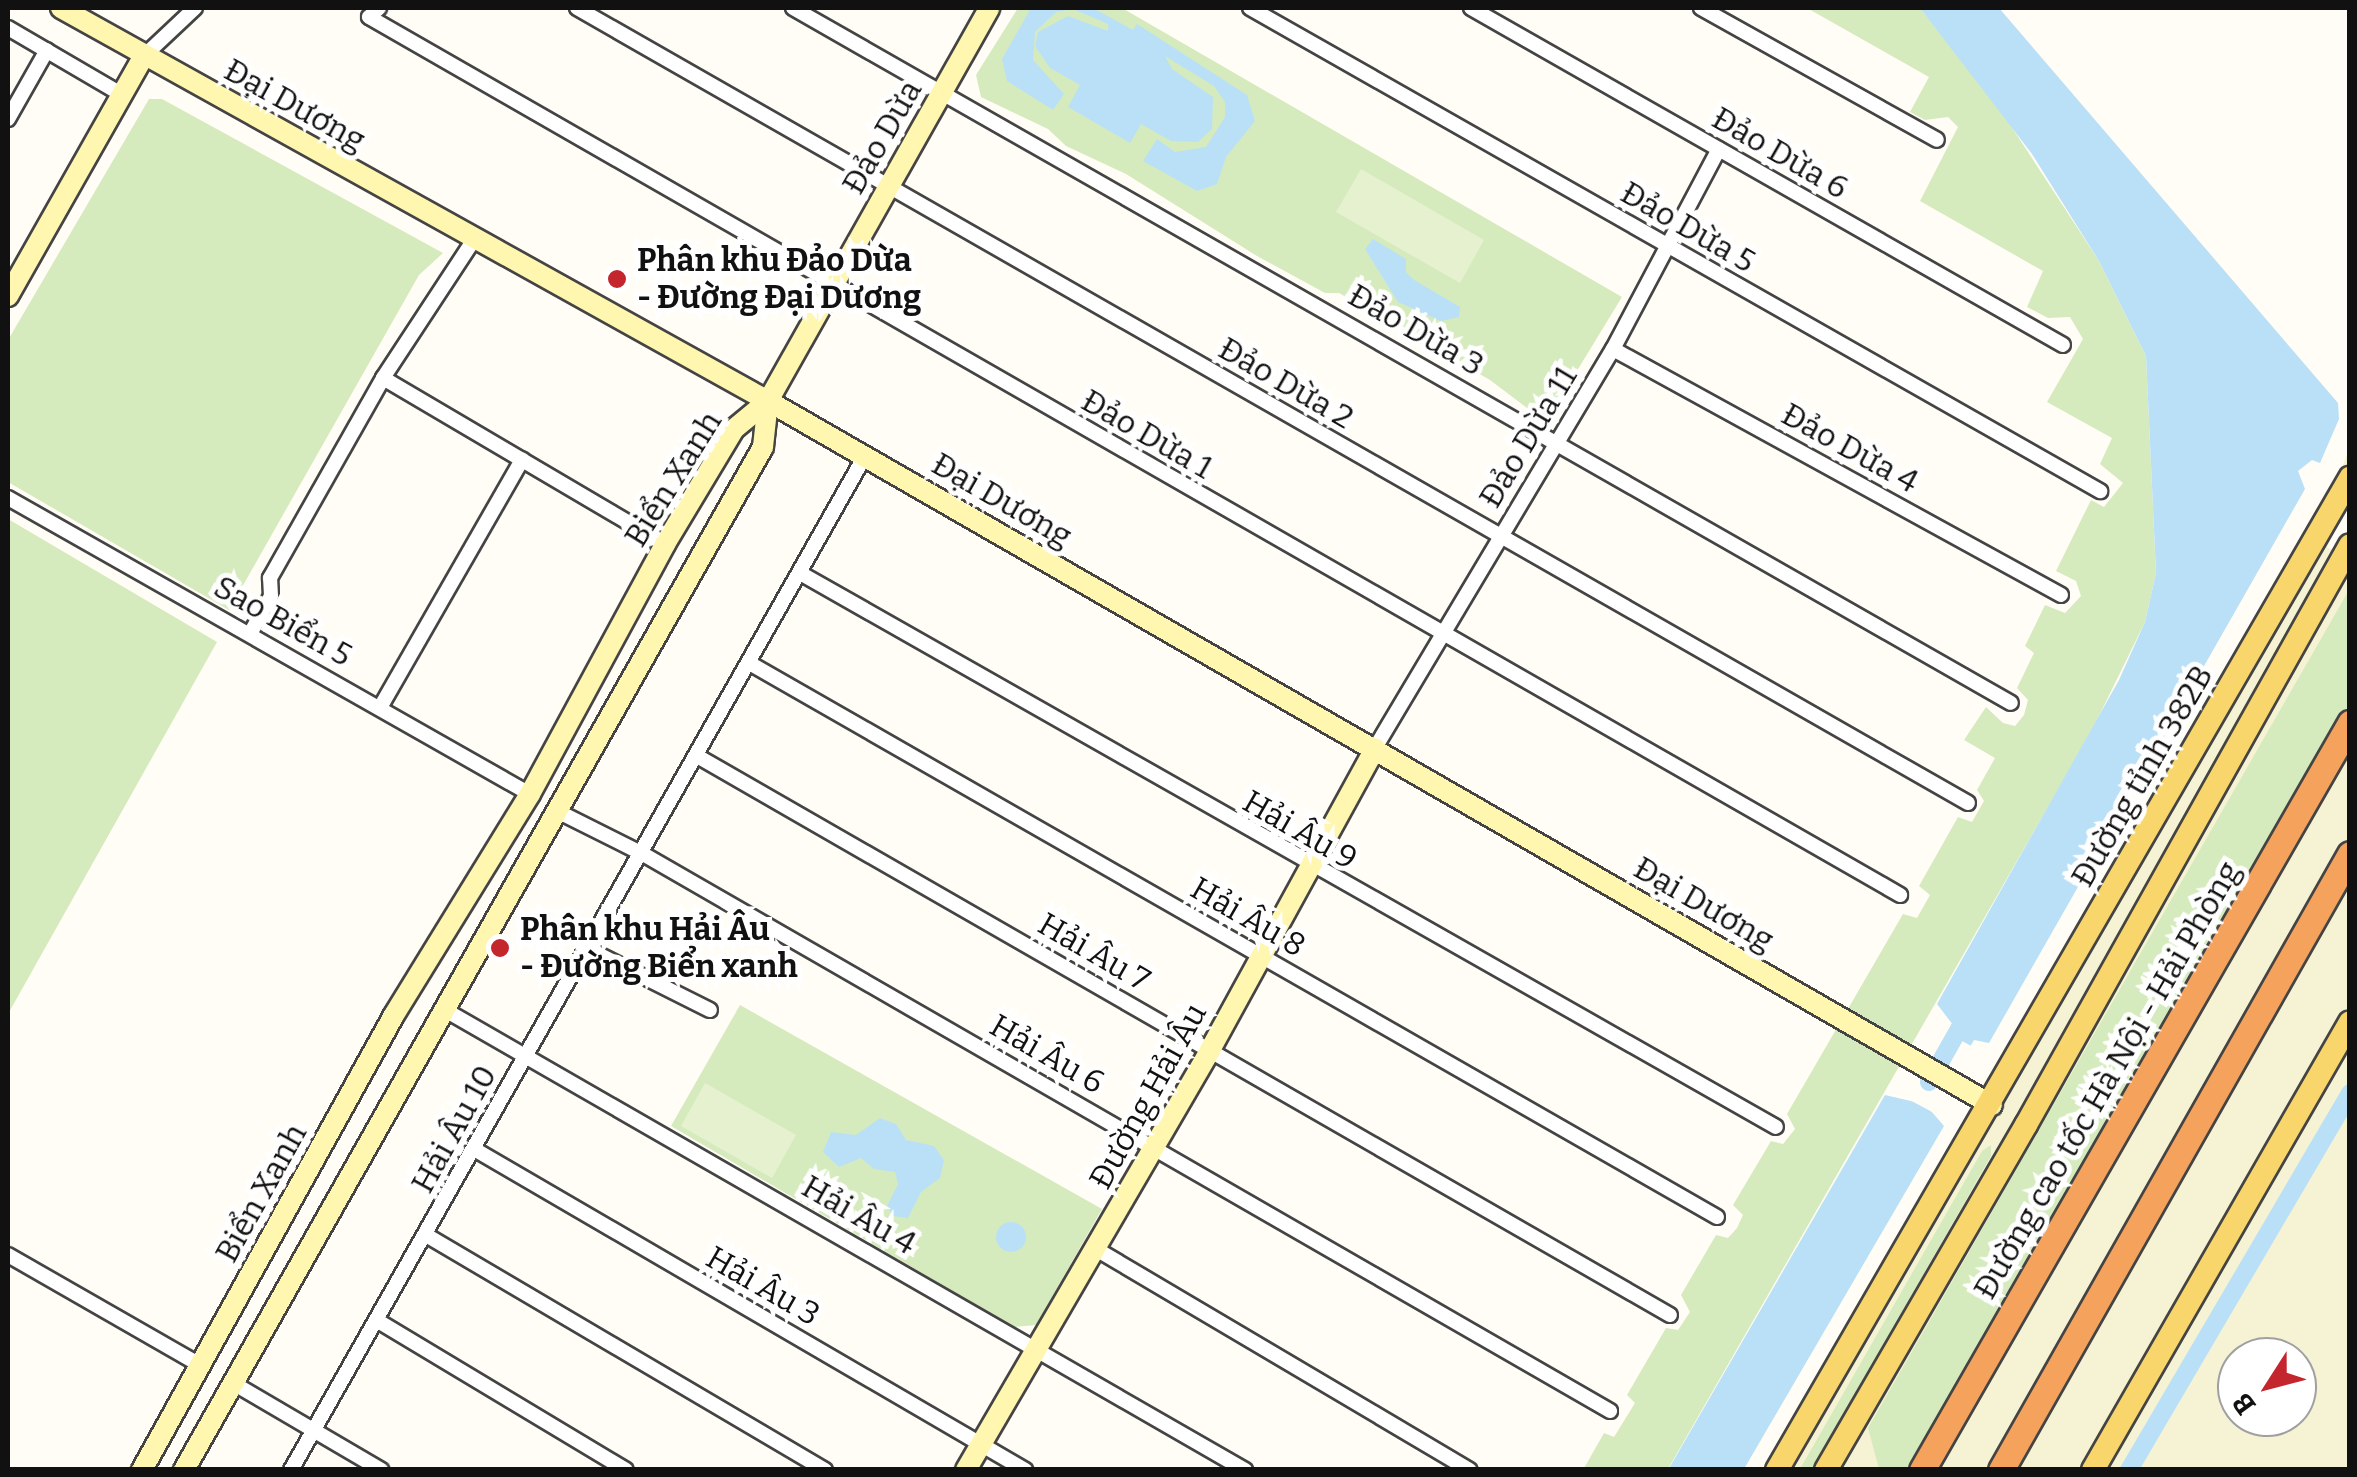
<!DOCTYPE html>
<html>
<head>
<meta charset="utf-8">
<style>
	body { margin:0 }
	#map { position:relative; width:2357px; height:1477px; overflow:hidden; background:#fffdf5; font-family:Bitter,serif }
	div>[style] { position:absolute }
	.farmland>* { inset:0; background:#f6f3d4 }
	.green>* { inset:0; background:#d5ebbd }
	.pitch>* { inset:0; background:#e6f2cf }
	.water>* { inset:0; background:#b9e0f7 }
	.round { border-radius:50% }
	.pier>* { inset:0; background:#fffdf5 }
	.canal>* { height:18px; margin:-9px; padding:0 9px; transform-origin:9px; border-radius:9px; background:#b9e0f7 }
	.roads { filter:drop-shadow(2px 0 #444) drop-shadow(-2px 0 #444) drop-shadow(0 2px #444) drop-shadow(0 -2px #444) }
	.street>* { height:14px; margin:-7px; padding:0 7px; transform-origin:7px; border-radius:7px; background:#fff }
	.secondary>* { height:20px; margin:-10px; padding:0 10px; transform-origin:10px; border-radius:10px; background:#fff6b0 }
	.primary>* { height:22px; margin:-11px; padding:0 11px; transform-origin:11px; border-radius:11px; background:#f9d66b }
	.highway>* { height:25px; margin:-12.5px; padding:0 12.5px; transform-origin:12.5px; border-radius:12.5px; background:#f5a25d }
	.dots>* { width:28px; height:28px; translate:-50% -50%; box-sizing:border-box; border:5px solid #fff; border-radius:50% }
	span { translate:-50% -50%; white-space:nowrap; text-align:center; line-height:1.15; -webkit-text-stroke:10px #fff; paint-order:stroke }
	.street-label { font-size:32px; color:#111 }
	.poi-label { font-size:32px; color:#111; font-weight:700 }
	.left { translate:0 -50%; text-align:left }
	.frame { position:absolute; inset:0; border:10px solid #111; pointer-events:none }
	.north { position:absolute; left:2217px; top:1337px; width:100px; height:100px; box-sizing:border-box; background:#fff; border:2px solid #a0a0a0; border-radius:50%; rotate:234deg; font-size:28px; font-weight:700; line-height:40px; text-align:center; color:#111 }
	.north::after { content:''; display:block; margin:auto; width:35px; height:45px; background:#c4262e; clip-path:polygon(50% 0,100% 100%,50% 72%,0 100%) }
</style>
</head>
<body>
<div id="map">
	<div class="farmland">
		<div style="clip-path:polygon(evenodd,2349px 450px,2349px 501px,2327px 547px,2350px 560px,2349px 1469px,1792px 1470px,2271px 642px,2349px 450px,2237px 1357px,2297px 1357px,2297px 1417px,2237px 1417px,2237px 1357px)"></div>
	</div>
	<div class="green">
		<div style="clip-path:polygon(1018px 8px,1122px 8px,1622px 297px,1550px 415px,1539px 417px,1490px 380px,1339px 293px,1325px 293px,1257px 256px,1126px 174px,1066px 146px,1048px 129px,981px 97px,976px 75px)"></div>
		<div style="clip-path:polygon(1807px 8px,1920px 8px,1994px 100px,2099px 261px,2146px 356px,2156px 573px,2145px 622px,2091px 732px,1668px 1469px,1583px 1470px,1604px 1433px,1614px 1437px,1635px 1403px,1627px 1395px,1666px 1328px,1678px 1330px,1690px 1312px,1681px 1295px,1716px 1235px,1728px 1238px,1737px 1228px,1743px 1215px,1733px 1205px,1771px 1141px,1783px 1144px,1795px 1129px,1787px 1114px,1903px 914px,1917px 918px,1930px 895px,1919px 886px,1958px 817px,1972px 822px,1984px 801px,1977px 790px,1995px 758px,1964px 740px,1986px 707px,2003px 723px,2015px 726px,2024px 715px,2028px 700px,2017px 688px,2034px 653px,2025px 646px,2045px 605px,2065px 613px,2081px 596px,2076px 581px,2056px 571px,2091px 500px,2104px 507px,2123px 483px,2100px 464px,2112px 438px,2047px 402px,2083px 339px,2070px 317px,2048px 318px,2027px 307px,2043px 271px,1920px 201px,1958px 127px,1948px 117px,1925px 120px,1910px 112px,1929px 77px)"></div>
		<div style="clip-path:polygon(149px 99px,162px 99px,443px 253px,419px 275px,229px 610px,8px 482px,8px 340px)"></div>
		<div style="clip-path:polygon(8px 519px,217px 642px,8px 1014px)"></div>
		<div style="clip-path:polygon(2349px 590px,2349px 712px,1918px 1469px,1879px 1469px,1868px 1428px)"></div>
		<div style="clip-path:polygon(740px 1005px,1102px 1209px,1036px 1325px,1014px 1327px,671px 1126px)"></div>
		<div style="clip-path:polygon(1991px 1145px,1991px 1156px,1812px 1469px,1800px 1469px,1982px 1151px)"></div>
	</div>
	<div class="pitch">
		<div style="clip-path:polygon(1361px 169px,1484px 240px,1460px 283px,1336px 212px)"></div>
		<div style="clip-path:polygon(705px 1083px,796px 1135px,772px 1178px,681px 1126px)"></div>
	</div>
	<div class="water">
		<div style="clip-path:polygon(1031px 8px,1093px 8px,1133px 30px,1137px 24px,1247px 95px,1255px 121px,1226px 157px,1217px 184px,1197px 191px,1143px 161px,1157px 139px,1175px 152px,1206px 147px,1225px 117px,1225px 102px,1214px 86px,1165px 56px,1172px 69px,1213px 97px,1212px 129px,1198px 142px,1171px 141px,1141px 124px,1130px 143px,1068px 107px,1080px 85px,1050px 68px,1035px 46px,1038px 32px,1068px 16px,1108px 31px,1108px 24px,1073px 9px,1056px 12px,1035px 32px,1033px 60px,1064px 94px,1053px 110px,1007px 81px,1002px 59px)"></div>
		<div style="clip-path:polygon(1920px 8px,1999px 8px,2338px 403px,2339px 419px,2320px 463px,2312px 460px,2298px 471px,2305px 489px,1989px 1043px,1974px 1040px,1931px 1111px,1944px 1126px,1744px 1469px,1668px 1470px,1885px 1095px,1915px 1102px,1960px 1034px,1937px 1004px,2119px 680px,2145px 622px,2156px 573px,2146px 356px,2099px 261px,2032px 154px)"></div>
		<div style="clip-path:polygon(1373px 239px,1406px 259px,1406px 272px,1414px 280px,1460px 307px,1459px 317px,1441px 321px,1398px 302px,1365px 249px)"></div>
		<div style="clip-path:polygon(880px 1118px,896px 1124px,906px 1140px,934px 1146px,944px 1160px,940px 1178px,921px 1192px,908px 1218px,893px 1216px,887px 1206px,898px 1184px,895px 1172px,874px 1169px,861px 1158px,839px 1167px,823px 1152px,831px 1132px,856px 1135px)"></div>
		<div class="round" style="left:996px;top:1222px;width:30px;height:30px"></div>
	</div>
	<div class="pier">
		<div style="clip-path:polygon(1953px 1036px,1975px 1048px,1938px 1110px,1944px 1126px,1934px 1113px,1893px 1091px,1912px 1096px)"></div>
	</div>
	<div class="canal">
		<div style="left:1929px;top:1082px;width:79px;rotate:-60.5deg"></div>
		<div style="left:2129px;top:1470px;width:437px;rotate:-59.6deg"></div>
	</div>
	<div class="roads">
		<div class="street">
			<div style="left:379px;top:8px;width:13px;rotate:138deg"></div>
			<div style="left:369px;top:17px;width:1765px;rotate:29.83deg"></div>
			<div style="left:577px;top:8px;width:1602px;rotate:29.75deg"></div>
			<div style="left:793px;top:8px;width:1402px;rotate:29.71deg"></div>
			<div style="left:1250px;top:8px;width:978px;rotate:29.61deg"></div>
			<div style="left:1471px;top:8px;width:681px;rotate:29.65deg"></div>
			<div style="left:1701px;top:8px;width:270px;rotate:29.2deg"></div>
			<div style="left:8px;top:28px;width:131px;rotate:30.3deg"></div>
			<div style="left:144px;top:56px;width:70px;rotate:-43.3deg"></div>
			<div style="left:8px;top:119px;width:79px;rotate:-60.5deg"></div>
			<div style="left:1613px;top:349px;width:511px;rotate:28.77deg"></div>
			<div style="left:383px;top:378px;width:327px;rotate:30.5deg"></div>
			<div style="left:8px;top:498px;width:600px;rotate:29.56deg"></div>
			<div style="left:800px;top:573px;width:1122px;rotate:29.58deg"></div>
			<div style="left:250px;top:634px;width:43px;rotate:-61.1deg"></div>
			<div style="left:271px;top:596px;width:18px;rotate:-93deg"></div>
			<div style="left:270px;top:578px;width:230px;rotate:-60.5deg"></div>
			<div style="left:383px;top:378px;width:168px;rotate:-56.7deg"></div>
			<div style="left:751px;top:664px;width:1113px;rotate:29.79deg"></div>
			<div style="left:381px;top:706px;width:284px;rotate:-60.2deg"></div>
			<div style="left:1375px;top:748px;width:465px;rotate:-59.2deg"></div>
			<div style="left:1613px;top:349px;width:226px;rotate:-62.1deg"></div>
			<div style="left:697px;top:756px;width:1122px;rotate:29.88deg"></div>
			<div style="left:557px;top:811px;width:96px;rotate:26.6deg"></div>
			<div style="left:643px;top:854px;width:1116px;rotate:29.94deg"></div>
			<div style="left:590px;top:950px;width:134px;rotate:26.6deg"></div>
			<div style="left:445px;top:1010px;width:923px;rotate:29.9deg"></div>
			<div style="left:474px;top:1149px;width:638px;rotate:30.22deg"></div>
			<div style="left:426px;top:1235px;width:463px;rotate:30.5deg"></div>
			<div style="left:1096px;top:1249px;width:434px;rotate:30.6deg"></div>
			<div style="left:8px;top:1255px;width:221px;rotate:29.8deg"></div>
			<div style="left:378px;top:1321px;width:289px;rotate:31deg"></div>
			<div style="left:233px;top:1383px;width:172px;rotate:30.4deg"></div>
			<div style="left:291px;top:1470px;width:1165px;rotate:-60.49deg"></div>
		</div>
		<div class="secondary">
			<div style="left:61px;top:8px;width:809px;rotate:29.07deg"></div>
			<div style="left:768px;top:401px;width:1412px;rotate:29.91deg"></div>
			<div style="left:8px;top:296px;width:276px;rotate:-60.5deg"></div>
			<div style="left:142px;top:1470px;width:520px;rotate:-61.02deg"></div>
			<div style="left:394px;top:1015px;width:259px;rotate:-58.4deg"></div>
			<div style="left:530px;top:794px;width:284px;rotate:-61.6deg"></div>
			<div style="left:665px;top:544px;width:134px;rotate:-59deg"></div>
			<div style="left:734px;top:429px;width:44px;rotate:-39.5deg"></div>
			<div style="left:768px;top:401px;width:451px;rotate:-60.6deg"></div>
			<div style="left:184px;top:1470px;width:1175px;rotate:-60.49deg"></div>
			<div style="left:763px;top:447px;width:46px;rotate:-83.8deg"></div>
			<div style="left:966px;top:1470px;width:486px;rotate:-59.8deg"></div>
			<div style="left:1210px;top:1050px;width:344px;rotate:-61.3deg"></div>
		</div>
		<div class="primary">
			<div style="left:1777px;top:1470px;width:1146px;rotate:-59.99deg"></div>
			<div style="left:1826px;top:1470px;width:399px;rotate:-59.9deg"></div>
			<div style="left:2026px;top:1125px;width:664px;rotate:-60.81deg"></div>
			<div style="left:2093px;top:1470px;width:516px;rotate:-60.16deg"></div>
		</div>
		<div class="highway">
			<div style="left:1922px;top:1470px;width:861px;rotate:-60.19deg"></div>
			<div style="left:2001px;top:1470px;width:708px;rotate:-60.47deg"></div>
		</div>
	</div>
	<div class="dots">
		<div style="left:617px;top:279px;background:#c4262e"></div>
		<div style="left:500px;top:948px;background:#c4262e"></div>
	</div>
	<div class="street-label">
		<span style="left:295px;top:105px;rotate:29deg">Đại Dương</span>
		<span style="left:882px;top:137px;rotate:-60deg">Đảo Dừa</span>
		<span style="left:1780px;top:153px;rotate:30deg">Đảo Dừa 6</span>
		<span style="left:1688px;top:227px;rotate:30deg">Đảo Dừa 5</span>
		<span style="left:1416px;top:330px;rotate:30deg">Đảo Dừa 3</span>
		<span style="left:1286px;top:383px;rotate:30deg">Đảo Dừa 2</span>
		<span style="left:1147px;top:434px;rotate:30deg">Đảo Dừa 1</span>
		<span style="left:1528px;top:437px;rotate:-59deg">Đảo Dừa 11</span>
		<span style="left:1850px;top:448px;rotate:29deg">Đảo Dừa 4</span>
		<span style="left:673px;top:479px;rotate:-58deg">Biển Xanh</span>
		<span style="left:1002px;top:500px;rotate:30deg">Đại Dương</span>
		<span style="left:283px;top:621px;rotate:29deg">Sao Biển 5</span>
		<span style="left:2142px;top:776px;rotate:-60deg">Đường tỉnh 382B</span>
		<span style="left:1300px;top:830px;rotate:30deg">Hải Âu 9</span>
		<span style="left:1704px;top:904px;rotate:30deg">Đại Dương</span>
		<span style="left:1248px;top:917px;rotate:30deg">Hải Âu 8</span>
		<span style="left:1094px;top:952px;rotate:30deg">Hải Âu 7</span>
		<span style="left:1047px;top:1054px;rotate:30deg">Hải Âu 6</span>
		<span style="left:2107px;top:1080px;rotate:-60deg">Đường cao tốc Hà Nội - Hải Phòng</span>
		<span style="left:1148px;top:1096px;rotate:-61deg">Đường Hải Âu</span>
		<span style="left:454px;top:1129px;rotate:-61deg">Hải Âu 10</span>
		<span style="left:261px;top:1193px;rotate:-61deg">Biển Xanh</span>
		<span style="left:859px;top:1215px;rotate:30deg">Hải Âu 4</span>
		<span style="left:763px;top:1286px;rotate:30deg">Hải Âu 3</span>
	</div>
	<div class="poi-label">
		<span class="left" style="left:637px;top:279px">Phân khu Đảo Dừa<br>- Đường Đại Dương</span>
		<span class="left" style="left:520px;top:948px">Phân khu Hải Âu<br>- Đường Biển xanh</span>
	</div>
	<div class="frame"></div>
	<div class="north">B</div>
</div>
</body>
</html>
